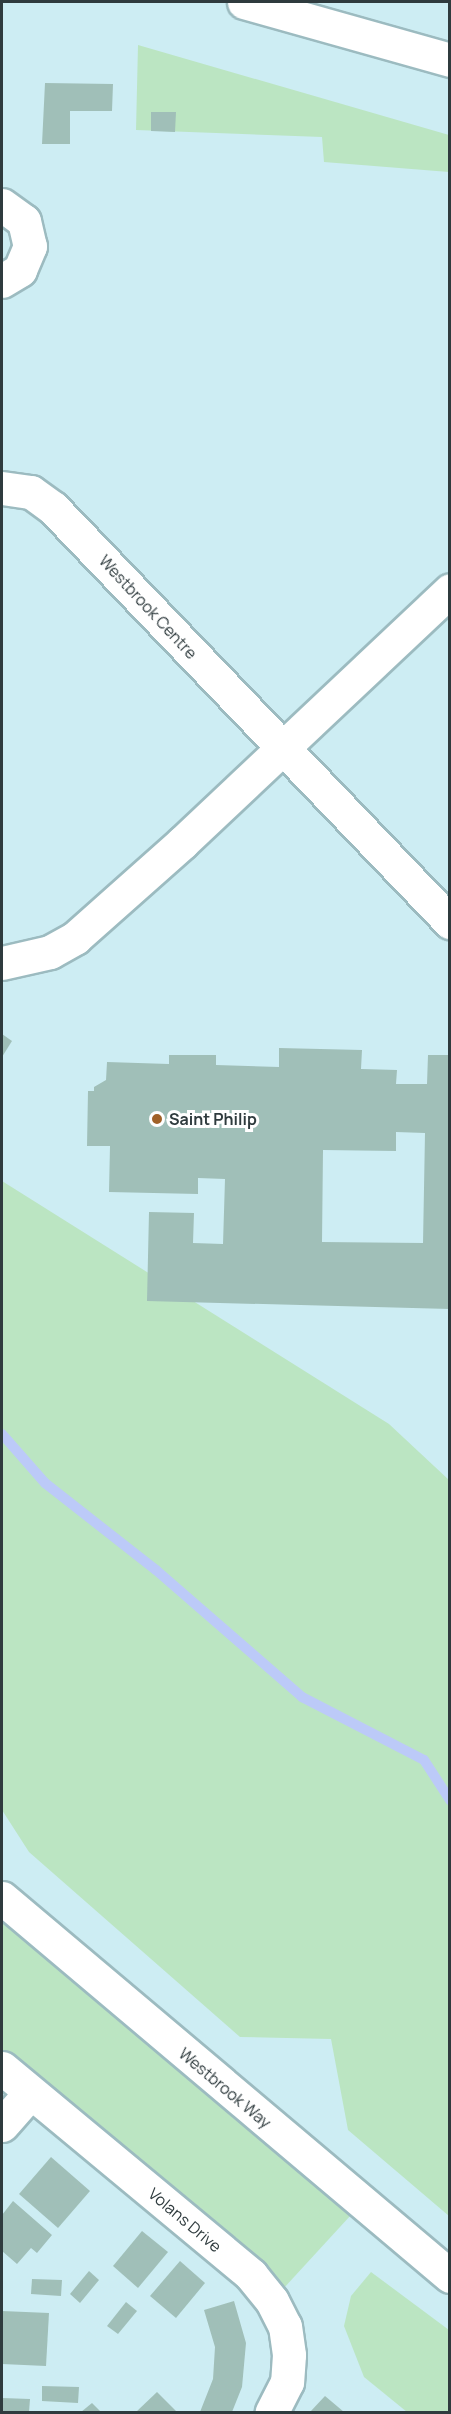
<!DOCTYPE html>
<html>
<head>
<meta charset="utf-8">
<style>
	body { margin:0 }
	#map { position:relative; width:451px; height:2414px; overflow:hidden; background:#cdedf3; font-family:Manrope,sans-serif }
	div>[style] { position:absolute }
	.green>* { inset:0; background:#bbe5c2 }
	.stream>* { height:10px; margin:-5px; padding:0 5px; transform-origin:5px; border-radius:5px; background:#bccaf8 }
	.building>* { inset:0; background:#a0bfb8 }
	.roads { filter:drop-shadow(2px 0 #9cbbc0) drop-shadow(-2px 0 #9cbbc0) drop-shadow(0 2px #9cbbc0) drop-shadow(0 -2px #9cbbc0) }
	.street>* { height:33px; margin:-16.5px; padding:0 16.5px; transform-origin:16.5px; border-radius:16.5px; background:#fff }
	.secondary>* { height:33px; margin:-16.5px; padding:0 16.5px; transform-origin:16.5px; border-radius:16.5px; background:#fff }
	.dots>* { width:16px; height:16px; translate:-50% -50%; box-sizing:border-box; border:3px solid #fff; border-radius:50% }
	span { translate:-50% -50%; white-space:nowrap; text-align:center; line-height:1.15; -webkit-text-stroke:6px #fff; paint-order:stroke }
	.street-label { font-size:16px; color:#2f3b3e }
	.poi-label { font-size:16px; color:#2f3b3e; font-weight:700 }
	.left { translate:0 -50%; text-align:left }
	.frame { position:absolute; inset:0; border:3px solid #2f3b3e; pointer-events:none }
</style>
</head>
<body>
<div id="map">
	<div class="green">
		<div style="clip-path:polygon(138px 45px,449px 135px,449px 172px,324px 162px,322px 137px,136px 130px)"></div>
		<div style="clip-path:polygon(2px 1181px,389px 1424px,449px 1480px,449px 2216px,348px 2130px,331px 2039px,240px 2037px,29px 1852px,2px 1810px)"></div>
		<div style="clip-path:polygon(2px 1911px,362px 2203px,272px 2301px,2px 2074px)"></div>
		<div style="clip-path:polygon(371px 2272px,449px 2330px,449px 2412px,407px 2412px,364px 2377px,344px 2326px,351px 2296px)"></div>
	</div>
	<div class="stream">
		<div style="left:2px;top:1434px;width:65px;rotate:48.7deg"></div>
		<div style="left:45px;top:1483px;width:141px;rotate:38.1deg"></div>
		<div style="left:156px;top:1570px;width:194px;rotate:41deg"></div>
		<div style="left:302px;top:1697px;width:137px;rotate:27.3deg"></div>
		<div style="left:424px;top:1760px;width:48px;rotate:57deg"></div>
	</div>
	<div class="building">
		<div style="clip-path:polygon(45px 83px,113px 84px,112px 111px,70px 111px,70px 144px,42px 144px)"></div>
		<div style="clip-path:polygon(151px 112px,176px 112px,175px 132px,151px 131px)"></div>
		<div style="clip-path:polygon(2px 1034px,12px 1041px,2px 1057px)"></div>
		<div style="clip-path:polygon(evenodd,279px 1048px,362px 1050px,361px 1069px,397px 1070px,396px 1084px,427px 1084px,428px 1055px,450px 1055px,450px 1309px,147px 1301px,149px 1212px,194px 1213px,193px 1243px,223px 1244px,225px 1179px,198px 1178px,198px 1194px,109px 1192px,110px 1146px,87px 1146px,88px 1091px,94px 1091px,94px 1087px,106px 1080px,107px 1062px,169px 1064px,169px 1055px,216px 1055px,216px 1065px,279px 1067px,279px 1048px,396px 1132px,425px 1133px,423px 1243px,322px 1242px,323px 1150px,396px 1151px,396px 1132px)"></div>
		<div style="clip-path:polygon(51px 2157px,90px 2191px,58px 2228px,19px 2194px)"></div>
		<div style="clip-path:polygon(13px 2201px,52px 2235px,37px 2253px,31px 2248px,17px 2264px,2px 2251px,2px 2215px)"></div>
		<div style="clip-path:polygon(142px 2231px,168px 2252px,138px 2288px,113px 2266px)"></div>
		<div style="clip-path:polygon(180px 2261px,205px 2283px,176px 2318px,150px 2296px)"></div>
		<div style="clip-path:polygon(89px 2271px,99px 2280px,80px 2303px,70px 2294px)"></div>
		<div style="clip-path:polygon(32px 2279px,62px 2280px,61px 2296px,31px 2294px)"></div>
		<div style="clip-path:polygon(234px 2301px,246px 2343px,242px 2387px,232px 2412px,200px 2412px,213px 2379px,215px 2347px,204px 2310px)"></div>
		<div style="clip-path:polygon(126px 2302px,137px 2311px,118px 2334px,107px 2326px)"></div>
		<div style="clip-path:polygon(2px 2311px,49px 2313px,46px 2366px,2px 2364px)"></div>
		<div style="clip-path:polygon(42px 2386px,79px 2387px,78px 2403px,42px 2401px)"></div>
		<div style="clip-path:polygon(157px 2392px,177px 2412px,136px 2412px)"></div>
		<div style="clip-path:polygon(325px 2396px,344px 2412px,310px 2412px)"></div>
		<div style="clip-path:polygon(2px 2398px,30px 2399px,29px 2412px,2px 2412px)"></div>
		<div style="clip-path:polygon(92px 2403px,101px 2412px,81px 2412px)"></div>
	</div>
	<div class="roads">
		<div class="street">
			<div style="left:2px;top:205px;width:27px;rotate:36deg"></div>
			<div style="left:24px;top:221px;width:26px;rotate:77deg"></div>
			<div style="left:30px;top:246px;width:26px;rotate:113deg"></div>
			<div style="left:20px;top:270px;width:21px;rotate:149deg"></div>
			<div style="left:2px;top:488px;width:29px;rotate:8deg"></div>
			<div style="left:31px;top:492px;width:27px;rotate:36deg"></div>
			<div style="left:53px;top:508px;width:574px;rotate:46.2deg"></div>
			<div style="left:2px;top:963px;width:49px;rotate:-12.9deg"></div>
			<div style="left:50px;top:952px;width:29px;rotate:-29deg"></div>
			<div style="left:75px;top:938px;width:144px;rotate:-41.6deg"></div>
			<div style="left:183px;top:842px;width:367px;rotate:-43.3deg"></div>
			<div style="left:2px;top:2068px;width:324px;rotate:39.7deg"></div>
			<div style="left:251px;top:2275px;width:33px;rotate:51deg"></div>
			<div style="left:272px;top:2301px;width:28px;rotate:63deg"></div>
			<div style="left:285px;top:2326px;width:29px;rotate:82deg"></div>
			<div style="left:289px;top:2355px;width:27px;rotate:94deg"></div>
			<div style="left:287px;top:2382px;width:34px;rotate:117deg"></div>
			<div style="left:2px;top:2125px;width:43px;rotate:-48.8deg"></div>
		</div>
		<div class="secondary">
			<div style="left:244px;top:2px;width:214px;rotate:15.7deg"></div>
			<div style="left:2px;top:1898px;width:586px;rotate:40.16deg"></div>
		</div>
	</div>
	<div class="dots">
		<div style="left:157px;top:1119px;background:#a06128"></div>
	</div>
	<div class="street-label">
		<span style="left:148px;top:607px;rotate:47deg">Westbrook Centre</span>
		<span style="left:225px;top:2088px;rotate:40deg">Westbrook Way</span>
		<span style="left:185px;top:2220px;rotate:40deg">Volans Drive</span>
	</div>
	<div class="poi-label">
		<span class="left" style="left:169px;top:1119px">Saint Philip</span>
	</div>
	<div class="frame"></div>
</div>
</body>
</html>
